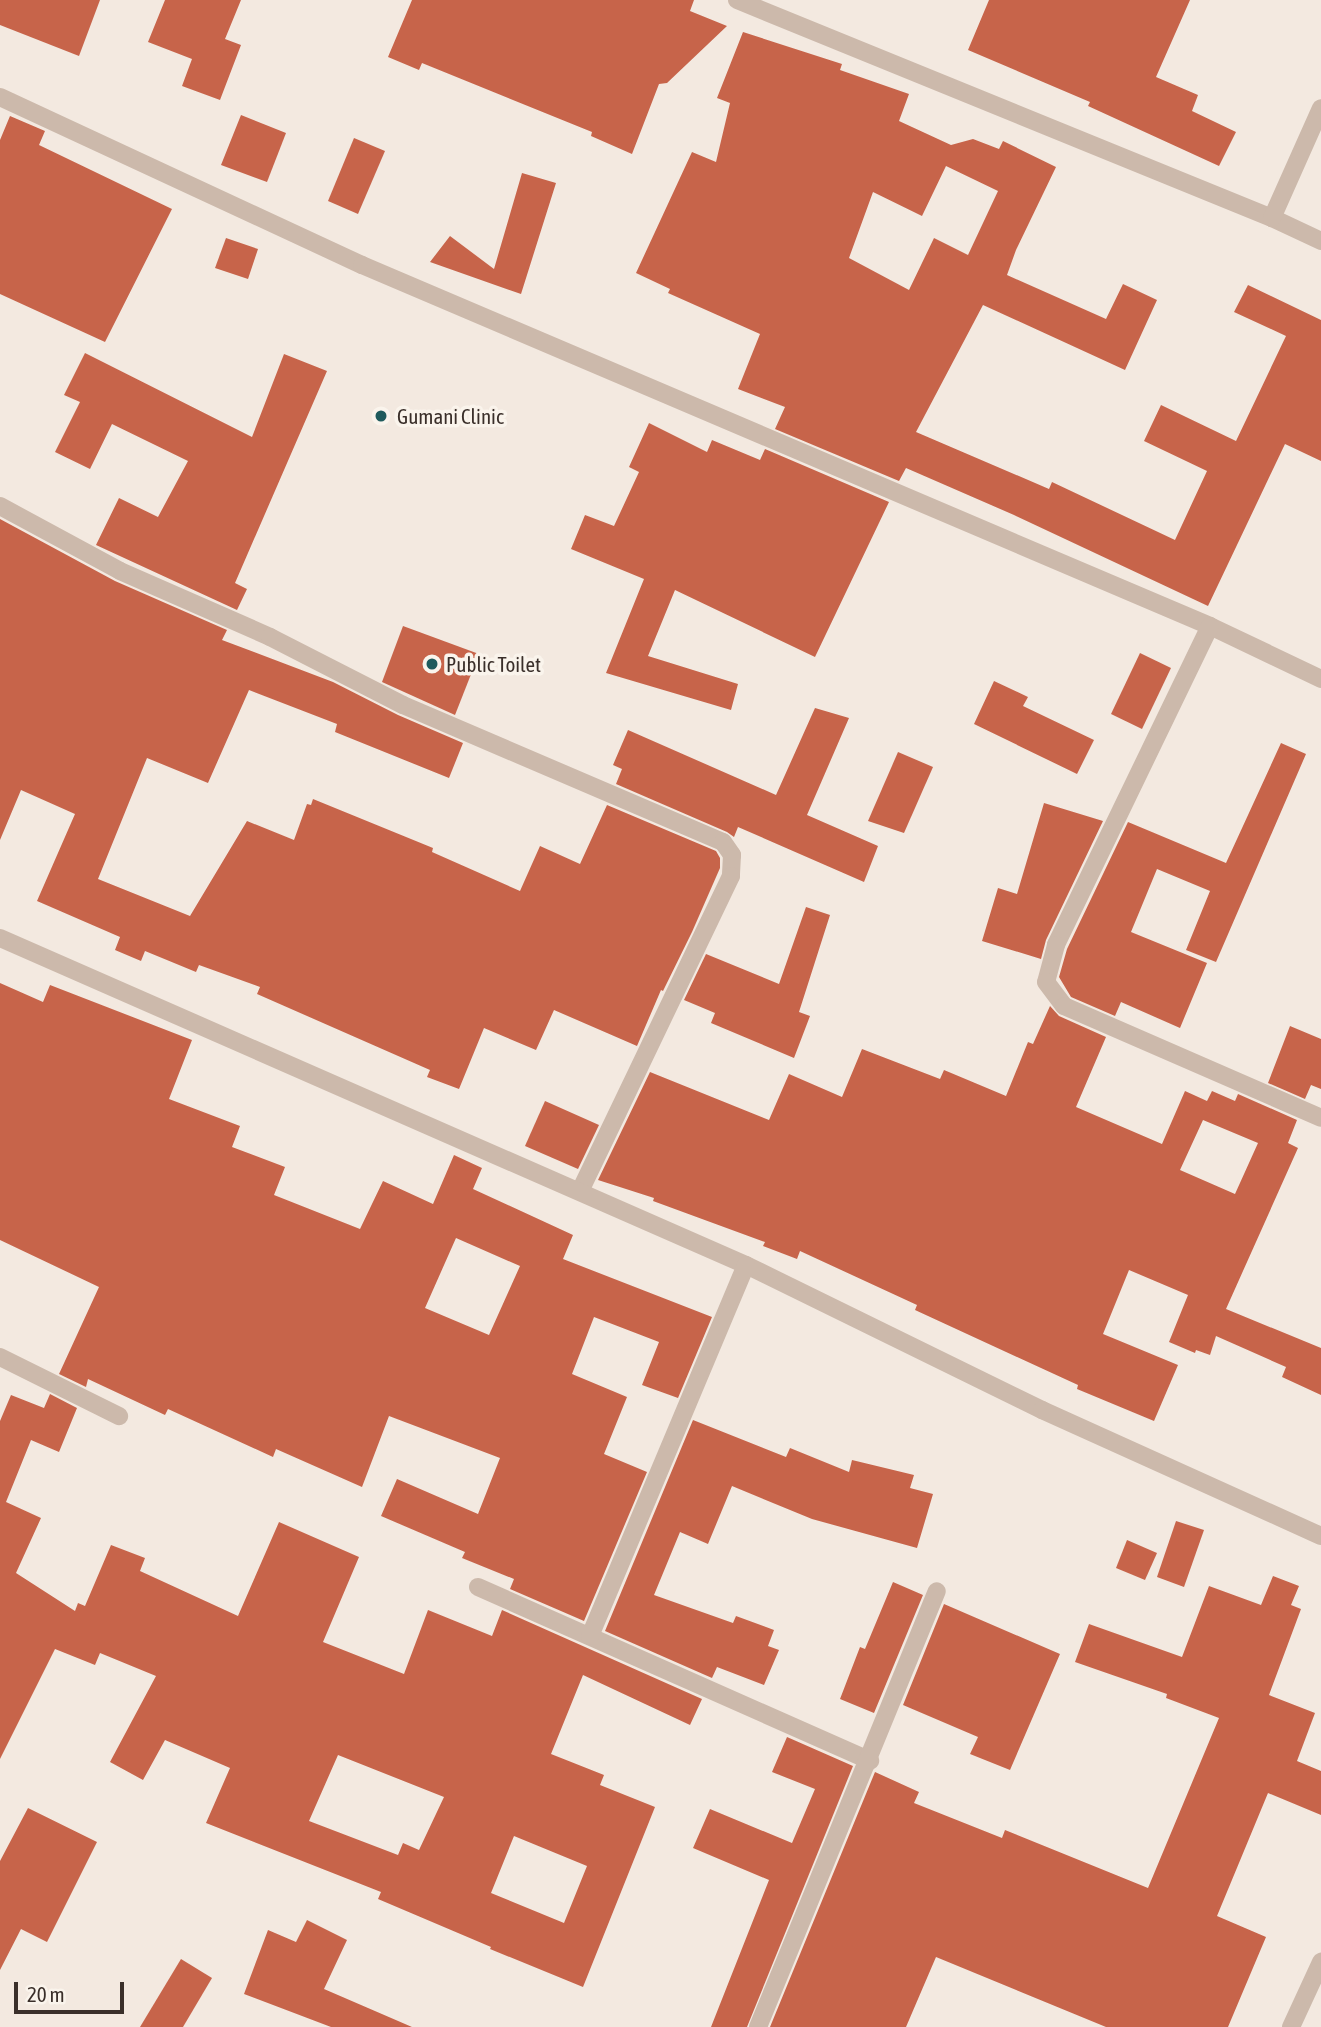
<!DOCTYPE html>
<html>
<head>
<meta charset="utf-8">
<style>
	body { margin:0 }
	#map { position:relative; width:1321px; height:2027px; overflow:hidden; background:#f3e9e0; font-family:"Asap Condensed",sans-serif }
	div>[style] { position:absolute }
	.building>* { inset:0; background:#c7644a }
	.minor>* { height:18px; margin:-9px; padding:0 9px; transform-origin:9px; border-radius:9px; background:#ccb9ab }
	.dots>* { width:19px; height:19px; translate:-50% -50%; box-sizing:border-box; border:4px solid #faf4ec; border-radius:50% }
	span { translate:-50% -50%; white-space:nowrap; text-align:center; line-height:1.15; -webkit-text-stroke:7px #faf4ec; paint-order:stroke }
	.poi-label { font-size:21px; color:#3a2f2a }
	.left { translate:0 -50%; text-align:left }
	.scale { position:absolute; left:14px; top:1982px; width:110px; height:32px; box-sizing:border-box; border:4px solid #3a2f2a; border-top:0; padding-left:9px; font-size:21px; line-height:24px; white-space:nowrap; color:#3a2f2a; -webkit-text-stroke:5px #faf4ec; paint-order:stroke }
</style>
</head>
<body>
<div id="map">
	<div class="building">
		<div style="clip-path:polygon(0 0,100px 0,79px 56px,0 25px)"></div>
		<div style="clip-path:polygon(165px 0,241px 0,225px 39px,241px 45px,220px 100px,182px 86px,192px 59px,148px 42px)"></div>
		<div style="clip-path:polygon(412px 0,694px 0,690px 11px,727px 26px,667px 83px,659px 84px,632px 154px,591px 136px,592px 132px,422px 63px,419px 70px,388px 57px)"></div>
		<div style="clip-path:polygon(989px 0,1190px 0,1156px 77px,1198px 95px,1192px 111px,1236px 132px,1219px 166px,1088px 106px,1090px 102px,968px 50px)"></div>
		<div style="clip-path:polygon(evenodd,743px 32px,842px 64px,840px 70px,909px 94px,899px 121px,951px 145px,973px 139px,999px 149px,1003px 141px,1056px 167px,1016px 250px,1007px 275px,1106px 319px,1123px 284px,1157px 300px,1125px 370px,983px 305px,916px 432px,1049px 489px,1052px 482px,1175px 540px,1207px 471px,1144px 441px,1161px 405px,1236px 441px,1286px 336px,1234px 312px,1248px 285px,1321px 320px,1321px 461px,1285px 444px,1208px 606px,1014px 515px,906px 468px,899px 481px,775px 429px,785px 407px,738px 389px,760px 334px,668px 293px,670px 289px,636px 273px,692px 152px,716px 162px,730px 103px,717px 98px,743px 32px,946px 166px,998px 191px,968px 255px,934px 238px,909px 290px,849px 258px,873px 192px,922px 216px,946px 166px)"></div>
		<div style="clip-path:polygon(241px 115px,286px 133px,267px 182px,221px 165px)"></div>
		<div style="clip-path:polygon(10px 116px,45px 131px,39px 145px,172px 209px,105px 342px,0 294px,0 140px)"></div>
		<div style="clip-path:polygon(354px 138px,385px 151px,358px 214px,328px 201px)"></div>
		<div style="clip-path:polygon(522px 173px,556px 183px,521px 294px,430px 262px,450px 236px,494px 269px)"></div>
		<div style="clip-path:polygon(226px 238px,258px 249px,248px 279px,215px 268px)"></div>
		<div style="clip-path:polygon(85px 353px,252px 437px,284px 354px,327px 371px,235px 583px,247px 589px,237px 610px,96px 545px,119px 498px,158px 517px,188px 461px,112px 424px,90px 469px,55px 452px,80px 402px,64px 395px)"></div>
		<div style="clip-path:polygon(649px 423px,707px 452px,712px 440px,760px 460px,765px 449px,889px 502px,815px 657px,675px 590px,648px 656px,738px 684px,731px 710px,606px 673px,644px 579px,571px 549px,585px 515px,614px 526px,639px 472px,629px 467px)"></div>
		<div style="clip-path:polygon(0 519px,115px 581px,227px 630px,222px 640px,333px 682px,398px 715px,463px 743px,449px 778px,335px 732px,337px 724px,249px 690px,208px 783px,147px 758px,98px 879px,190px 916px,247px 821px,294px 840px,307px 804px,311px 805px,313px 799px,433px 848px,432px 852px,520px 891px,540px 846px,580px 864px,607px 805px,716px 851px,720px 858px,720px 868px,692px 932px,663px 991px,661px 990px,637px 1046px,554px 1010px,536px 1050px,484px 1028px,459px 1089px,427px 1077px,430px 1070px,257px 994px,260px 987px,199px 965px,196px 972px,145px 951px,141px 961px,115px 950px,120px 937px,37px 901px,75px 814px,21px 790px,0 840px)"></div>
		<div style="clip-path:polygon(403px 626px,479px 654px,455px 715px,382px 682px)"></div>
		<div style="clip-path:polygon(1140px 653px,1171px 668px,1142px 729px,1111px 714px)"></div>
		<div style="clip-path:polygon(994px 681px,1028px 697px,1023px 706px,1094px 740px,1077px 774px,974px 724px)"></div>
		<div style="clip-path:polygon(815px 708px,849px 718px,807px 815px,878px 846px,864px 882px,738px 827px,734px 837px,727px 832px,616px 784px,622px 769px,613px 765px,628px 730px,776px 795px)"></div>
		<div style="clip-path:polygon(1281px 743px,1306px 754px,1216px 962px,1186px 950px,1210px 891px,1157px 869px,1131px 932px,1207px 963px,1180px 1028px,1121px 1002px,1115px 1016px,1071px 997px,1059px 977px,1067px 949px,1128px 822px,1226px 863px)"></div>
		<div style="clip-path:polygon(898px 752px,933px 767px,904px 833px,868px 821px)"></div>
		<div style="clip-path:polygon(1044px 803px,1103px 821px,1046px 940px,1041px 959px,982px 941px,998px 888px,1017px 894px)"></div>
		<div style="clip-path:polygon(806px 907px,830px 915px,799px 1012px,810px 1016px,794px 1058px,711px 1023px,715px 1013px,684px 1000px,706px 954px,779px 984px)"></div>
		<div style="clip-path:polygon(evenodd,0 983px,43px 1002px,50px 985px,192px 1040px,169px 1099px,240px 1126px,232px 1147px,285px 1167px,274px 1195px,360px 1229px,383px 1181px,433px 1204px,454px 1155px,482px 1168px,473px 1189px,573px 1235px,563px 1259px,712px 1317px,678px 1398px,642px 1385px,659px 1342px,594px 1317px,572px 1374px,627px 1397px,604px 1454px,647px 1472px,584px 1621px,510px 1589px,514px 1579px,462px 1558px,465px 1552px,381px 1516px,397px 1479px,478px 1514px,500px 1458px,389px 1416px,362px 1487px,276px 1449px,273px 1457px,168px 1409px,165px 1415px,88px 1379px,86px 1387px,59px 1374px,99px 1287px,0 1240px,0 983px,456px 1238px,520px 1266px,489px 1335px,425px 1308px,456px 1238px)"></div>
		<div style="clip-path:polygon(evenodd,1050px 1006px,1059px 1016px,1106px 1037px,1076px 1107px,1162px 1144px,1185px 1091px,1207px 1101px,1212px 1091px,1235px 1101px,1238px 1094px,1297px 1120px,1288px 1143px,1298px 1148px,1226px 1309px,1321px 1348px,1321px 1395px,1282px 1377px,1286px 1367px,1216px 1336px,1210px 1355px,1196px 1350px,1195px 1353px,1169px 1342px,1188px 1295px,1129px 1270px,1103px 1334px,1178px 1365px,1154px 1421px,1077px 1389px,1078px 1385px,915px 1310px,917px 1305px,800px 1251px,797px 1259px,763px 1246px,765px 1242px,653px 1201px,654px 1198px,598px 1180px,650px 1072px,769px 1120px,789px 1074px,842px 1097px,862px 1049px,940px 1079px,944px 1070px,1006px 1096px,1028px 1042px,1033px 1044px,1050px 1006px,1203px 1120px,1258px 1143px,1235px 1194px,1180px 1170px,1203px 1120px)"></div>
		<div style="clip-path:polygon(1290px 1026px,1321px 1039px,1321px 1089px,1311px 1085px,1305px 1099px,1268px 1083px)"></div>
		<div style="clip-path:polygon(545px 1101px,599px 1125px,578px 1169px,525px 1146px)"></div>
		<div style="clip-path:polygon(evenodd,50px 1394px,77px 1408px,59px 1452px,31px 1440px,6px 1502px,41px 1518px,16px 1573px,75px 1611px,78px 1603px,85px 1606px,111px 1545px,145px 1558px,140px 1571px,238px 1616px,279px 1522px,359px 1557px,323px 1642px,404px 1674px,428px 1610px,492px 1636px,502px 1610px,702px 1699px,690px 1725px,583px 1675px,551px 1754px,604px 1775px,600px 1785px,655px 1807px,583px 1987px,490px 1949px,491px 1947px,378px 1899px,381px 1892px,206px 1823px,230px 1768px,165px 1740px,143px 1780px,110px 1762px,156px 1676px,100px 1653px,95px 1665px,55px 1649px,0 1759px,0 1421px,11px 1395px,44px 1408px,50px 1394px,338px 1755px,444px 1797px,419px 1850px,403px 1843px,398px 1855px,309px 1821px,338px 1755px,50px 1394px,514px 1836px,587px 1866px,564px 1923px,491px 1893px,514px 1836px)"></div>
		<div style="clip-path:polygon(693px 1420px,786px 1457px,790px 1448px,849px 1472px,852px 1460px,914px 1475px,910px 1488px,933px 1494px,917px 1548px,812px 1519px,732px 1486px,708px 1544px,680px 1532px,654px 1595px,733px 1623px,736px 1616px,774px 1630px,768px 1646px,779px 1650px,764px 1685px,717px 1667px,712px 1678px,605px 1631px)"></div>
		<div style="clip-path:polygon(1176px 1521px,1204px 1530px,1184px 1587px,1157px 1577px)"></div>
		<div style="clip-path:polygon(1127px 1540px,1157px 1553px,1145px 1580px,1116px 1568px)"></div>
		<div style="clip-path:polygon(1273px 1576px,1299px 1586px,1291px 1605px,1301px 1609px,1269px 1695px,1315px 1713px,1297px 1761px,1321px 1771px,1321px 1815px,1268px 1793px,1217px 1916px,1266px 1937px,1228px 2027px,1106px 2027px,936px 1957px,906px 2027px,770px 2027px,875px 1772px,919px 1792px,914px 1803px,1002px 1838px,1005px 1830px,1148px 1888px,1219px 1718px,1166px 1698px,1167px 1694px,1075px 1662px,1089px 1624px,1182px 1657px,1209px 1586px,1261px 1605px)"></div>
		<div style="clip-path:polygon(893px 1582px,923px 1595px,874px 1713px,840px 1699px,860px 1647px,865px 1649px)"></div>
		<div style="clip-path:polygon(944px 1604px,1060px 1654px,1010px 1770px,970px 1754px,978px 1737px,903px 1705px)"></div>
		<div style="clip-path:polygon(787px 1737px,853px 1766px,747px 2027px,711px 2027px,769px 1880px,693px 1848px,710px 1809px,792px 1843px,815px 1789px,772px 1772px)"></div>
		<div style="clip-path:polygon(28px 1808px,97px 1842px,47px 1942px,21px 1929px,0 1970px,0 1861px)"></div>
		<div style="clip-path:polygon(307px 1920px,347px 1940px,324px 1989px,412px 2027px,331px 2027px,244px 1994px,268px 1930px,296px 1942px)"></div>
		<div style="clip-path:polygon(181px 1959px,212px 1978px,183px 2027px,140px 2027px)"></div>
	</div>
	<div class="minor">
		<div style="left:737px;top:0;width:578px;rotate:22.17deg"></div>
		<div style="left:1272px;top:218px;width:54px;rotate:25.1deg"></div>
		<div style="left:0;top:97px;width:399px;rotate:24.9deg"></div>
		<div style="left:362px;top:265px;width:922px;rotate:23.06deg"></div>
		<div style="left:1210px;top:626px;width:123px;rotate:25.5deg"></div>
		<div style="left:1272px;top:218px;width:120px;rotate:-66deg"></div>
		<div style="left:0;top:506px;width:136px;rotate:28.4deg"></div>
		<div style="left:120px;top:571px;width:164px;rotate:23.7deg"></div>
		<div style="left:270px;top:637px;width:149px;rotate:27.1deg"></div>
		<div style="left:403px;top:705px;width:348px;rotate:23.2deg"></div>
		<div style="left:723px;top:842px;width:16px;rotate:55deg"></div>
		<div style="left:732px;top:855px;width:21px;rotate:93deg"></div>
		<div style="left:731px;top:876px;width:349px;rotate:115.6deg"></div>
		<div style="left:1210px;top:626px;width:354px;rotate:115.8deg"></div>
		<div style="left:1056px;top:945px;width:38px;rotate:105deg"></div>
		<div style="left:1046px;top:982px;width:30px;rotate:53deg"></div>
		<div style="left:1064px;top:1006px;width:280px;rotate:23.5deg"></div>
		<div style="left:0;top:938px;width:815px;rotate:23.67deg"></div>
		<div style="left:746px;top:1265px;width:330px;rotate:26.1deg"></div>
		<div style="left:1042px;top:1410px;width:306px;rotate:24.3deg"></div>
		<div style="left:0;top:1357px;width:133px;rotate:26.4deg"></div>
		<div style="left:478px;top:1587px;width:429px;rotate:23.9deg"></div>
		<div style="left:590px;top:1636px;width:402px;rotate:-67.2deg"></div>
		<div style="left:758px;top:2027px;width:471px;rotate:-67.7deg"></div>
		<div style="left:1291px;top:2027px;width:72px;rotate:-65.2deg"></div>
	</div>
	<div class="dots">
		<div style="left:381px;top:416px;background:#1f5a5c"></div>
		<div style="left:432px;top:664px;background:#1f5a5c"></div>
	</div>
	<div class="poi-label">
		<span class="left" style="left:397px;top:416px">Gumani Clinic</span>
		<span class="left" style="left:446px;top:664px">Public Toilet</span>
	</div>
	<div class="scale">20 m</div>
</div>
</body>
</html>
